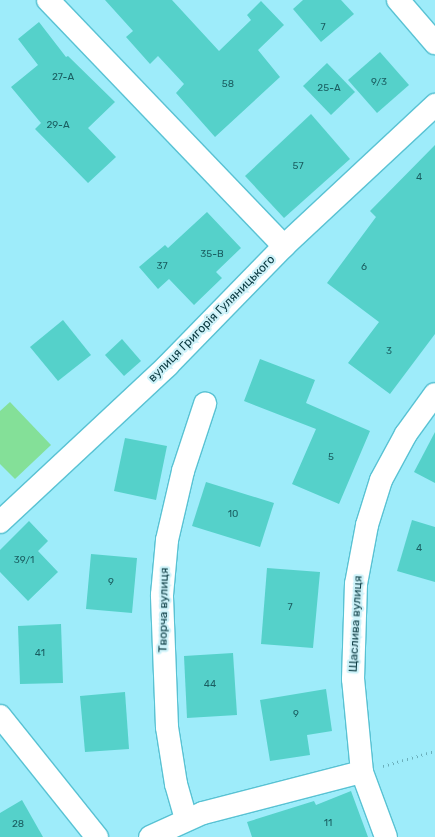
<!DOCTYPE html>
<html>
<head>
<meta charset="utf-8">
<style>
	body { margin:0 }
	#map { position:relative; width:435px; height:837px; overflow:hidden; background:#9eecfa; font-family:Rubik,sans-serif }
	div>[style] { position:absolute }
	.green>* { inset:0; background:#84e098 }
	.building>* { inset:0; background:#55d1ca }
	.path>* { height:3px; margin-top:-1.5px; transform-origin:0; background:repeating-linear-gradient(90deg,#6bafbb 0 1px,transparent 0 5px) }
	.roads { filter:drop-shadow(1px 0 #59c2d3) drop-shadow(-1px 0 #59c2d3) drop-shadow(0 1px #59c2d3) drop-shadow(0 -1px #59c2d3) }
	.minor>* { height:22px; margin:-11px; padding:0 11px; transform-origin:11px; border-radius:11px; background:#fff }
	span { translate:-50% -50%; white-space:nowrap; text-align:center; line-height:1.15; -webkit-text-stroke:4.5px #cdf2f9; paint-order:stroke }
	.number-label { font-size:10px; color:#1a5e61 }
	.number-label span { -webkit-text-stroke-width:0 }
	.street-label { font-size:12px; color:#07373e }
</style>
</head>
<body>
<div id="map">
	<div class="green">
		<div style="clip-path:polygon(10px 402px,51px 445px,15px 479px,0 464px,0 411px)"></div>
	</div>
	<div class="building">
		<div style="clip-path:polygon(105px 0,172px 0,219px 51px,251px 20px,247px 15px,261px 1px,284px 25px,258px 50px,280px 77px,215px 137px,176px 93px,184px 84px,158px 56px,150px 64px,126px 37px,133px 31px)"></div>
		<div style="clip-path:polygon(303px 0,341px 0,354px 14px,321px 42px,293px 9px)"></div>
		<div style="clip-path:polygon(39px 22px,66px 57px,68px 56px,115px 102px,88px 128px,116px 157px,88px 183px,35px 129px,41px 123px,11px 87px,38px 65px,18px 39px)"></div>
		<div style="clip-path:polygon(380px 52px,409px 85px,377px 113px,348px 80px)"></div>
		<div style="clip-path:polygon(327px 63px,355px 92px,331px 115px,303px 86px)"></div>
		<div style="clip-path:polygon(311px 114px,350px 159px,284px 218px,245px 176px)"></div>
		<div style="clip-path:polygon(435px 145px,435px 334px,390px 394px,348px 363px,379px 322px,327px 283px,376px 217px,370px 211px)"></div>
		<div style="clip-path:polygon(207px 212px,241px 248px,216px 272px,222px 278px,194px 305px,169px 279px,158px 289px,139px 267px,165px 245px,168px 248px)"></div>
		<div style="clip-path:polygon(63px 320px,91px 355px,58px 381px,30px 347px)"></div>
		<div style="clip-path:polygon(122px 339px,141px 361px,124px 376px,105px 355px)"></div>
		<div style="clip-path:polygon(260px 359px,315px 380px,306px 403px,370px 431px,339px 504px,292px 484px,316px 429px,244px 401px)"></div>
		<div style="clip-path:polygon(435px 432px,435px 483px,414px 472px)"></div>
		<div style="clip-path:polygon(125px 438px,167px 446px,156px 500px,114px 491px)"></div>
		<div style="clip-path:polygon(206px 482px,274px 503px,260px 547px,192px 526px)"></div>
		<div style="clip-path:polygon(412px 520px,435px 527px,435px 582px,397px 571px)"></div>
		<div style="clip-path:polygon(29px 521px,48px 541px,38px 551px,58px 572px,28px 601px,0 572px,0 550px)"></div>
		<div style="clip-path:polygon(91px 554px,137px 558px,132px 613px,86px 609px)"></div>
		<div style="clip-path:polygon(267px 568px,320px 572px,313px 648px,261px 644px)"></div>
		<div style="clip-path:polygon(61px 624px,63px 683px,20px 684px,18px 626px)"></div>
		<div style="clip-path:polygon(233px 653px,237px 715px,187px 718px,184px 656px)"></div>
		<div style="clip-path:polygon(326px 689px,332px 731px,307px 735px,310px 755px,270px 761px,260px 700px)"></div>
		<div style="clip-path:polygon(125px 692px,129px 749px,85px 752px,80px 696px)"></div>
		<div style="clip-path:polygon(351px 791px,368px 837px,252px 837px,247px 822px,314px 801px,316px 805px)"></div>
		<div style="clip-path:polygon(22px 800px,43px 837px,0 837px,0 813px)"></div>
	</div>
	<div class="path">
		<div style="left:383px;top:766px;width:54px;rotate:-16.1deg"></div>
	</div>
	<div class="roads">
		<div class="minor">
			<div style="left:48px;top:0;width:341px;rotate:46.2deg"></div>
			<div style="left:398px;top:0;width:57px;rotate:49.3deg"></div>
			<div style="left:0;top:522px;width:229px;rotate:-43deg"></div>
			<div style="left:167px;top:366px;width:168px;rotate:-45.7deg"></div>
			<div style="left:284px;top:246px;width:207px;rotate:-43deg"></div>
			<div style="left:0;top:716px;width:155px;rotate:51.3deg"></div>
			<div style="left:186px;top:819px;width:36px;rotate:-106deg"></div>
			<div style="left:176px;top:784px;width:58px;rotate:-99deg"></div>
			<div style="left:167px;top:727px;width:132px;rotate:-92.2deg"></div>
			<div style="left:162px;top:595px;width:55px;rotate:-84.8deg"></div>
			<div style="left:167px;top:540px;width:71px;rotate:-76.9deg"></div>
			<div style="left:183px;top:471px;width:71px;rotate:-71.8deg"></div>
			<div style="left:150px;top:837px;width:58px;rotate:-24.4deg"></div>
			<div style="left:203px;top:813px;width:164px;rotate:-14.5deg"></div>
			<div style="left:386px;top:837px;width:69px;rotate:-110.3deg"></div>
			<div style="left:362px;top:772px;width:93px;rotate:-95.5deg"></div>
			<div style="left:353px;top:679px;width:95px;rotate:-88.2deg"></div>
			<div style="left:356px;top:584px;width:60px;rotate:-79.4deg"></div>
			<div style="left:367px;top:525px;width:47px;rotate:-72.7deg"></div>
			<div style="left:381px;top:480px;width:52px;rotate:-61.5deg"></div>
			<div style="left:406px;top:434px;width:49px;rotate:-54.1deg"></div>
		</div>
	</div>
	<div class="number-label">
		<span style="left:323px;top:28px">7</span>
		<span style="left:63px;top:78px">27-А</span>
		<span style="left:379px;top:83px">9/3</span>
		<span style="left:228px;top:85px">58</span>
		<span style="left:329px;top:89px">25-А</span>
		<span style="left:58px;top:126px">29-А</span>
		<span style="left:298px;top:167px">57</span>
		<span style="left:419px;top:178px">4</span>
		<span style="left:212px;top:255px">35-В</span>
		<span style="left:162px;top:267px">37</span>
		<span style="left:364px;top:268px">6</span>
		<span style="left:389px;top:352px">3</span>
		<span style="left:331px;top:458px">5</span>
		<span style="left:233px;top:515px">10</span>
		<span style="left:419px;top:549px">4</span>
		<span style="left:24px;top:561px">39/1</span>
		<span style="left:111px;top:583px">9</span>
		<span style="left:290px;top:608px">7</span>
		<span style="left:40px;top:654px">41</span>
		<span style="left:210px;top:685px">44</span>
		<span style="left:296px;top:715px">9</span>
		<span style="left:328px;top:824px">11</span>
		<span style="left:18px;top:825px">28</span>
	</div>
	<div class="street-label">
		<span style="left:212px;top:319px;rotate:-45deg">вулиця Григорія Гуляницького</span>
		<span style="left:164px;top:610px;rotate:-89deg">Творча вулиця</span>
		<span style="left:356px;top:624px;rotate:-87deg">Щаслива вулиця</span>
	</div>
</div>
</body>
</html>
